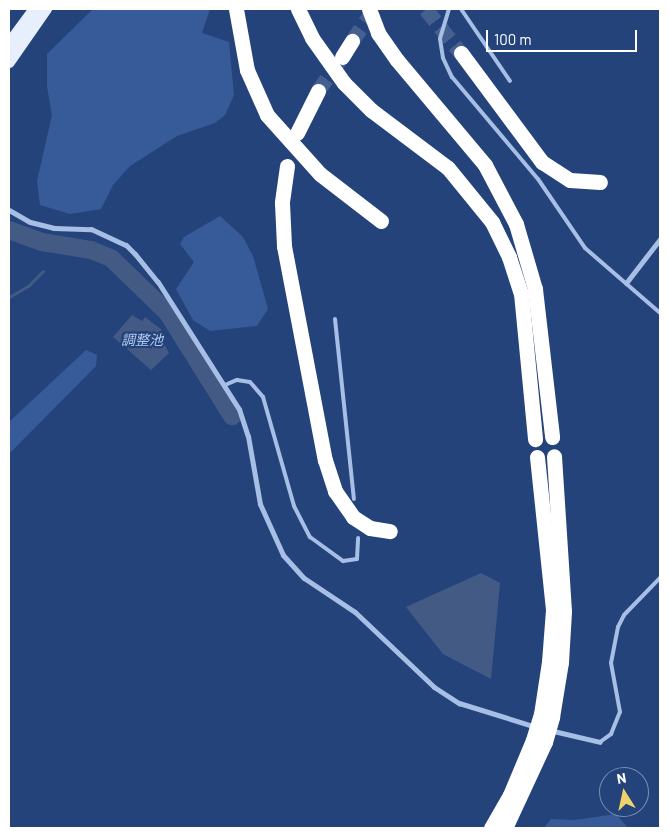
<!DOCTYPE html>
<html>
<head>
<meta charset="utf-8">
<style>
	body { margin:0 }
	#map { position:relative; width:669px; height:837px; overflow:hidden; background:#24437b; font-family:Barlow,"Noto Sans JP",sans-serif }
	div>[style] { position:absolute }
	.green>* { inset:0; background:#375b98 }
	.water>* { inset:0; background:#435b84 }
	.stream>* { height:3px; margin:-1.5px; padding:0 1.5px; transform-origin:1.5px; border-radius:1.5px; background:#435b84 }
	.river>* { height:18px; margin:-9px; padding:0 9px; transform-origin:9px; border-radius:9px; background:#435b84 }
	.highway-tunnel>* { height:15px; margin-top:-7.5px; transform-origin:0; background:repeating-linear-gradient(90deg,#455f8f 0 15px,transparent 0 23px) }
	.lane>* { height:4px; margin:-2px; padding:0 2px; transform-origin:2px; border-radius:2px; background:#a7bee5 }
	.street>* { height:5px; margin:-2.5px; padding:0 2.5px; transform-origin:2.5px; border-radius:2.5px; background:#a7bee5 }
	.primary>* { height:12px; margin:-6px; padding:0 6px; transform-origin:6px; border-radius:6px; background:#e7eefc }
	.highway>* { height:15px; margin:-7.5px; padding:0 7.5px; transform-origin:7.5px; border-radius:7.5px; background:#fff }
	.highway-bridge>* { height:15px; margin:-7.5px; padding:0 7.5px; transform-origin:7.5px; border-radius:7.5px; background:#fff }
	span { translate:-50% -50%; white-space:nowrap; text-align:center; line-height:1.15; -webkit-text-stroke:4.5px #24437b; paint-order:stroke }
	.water-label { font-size:14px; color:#b2c8ec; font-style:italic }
	.frame { position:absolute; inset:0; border:10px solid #fff; pointer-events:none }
	.north { position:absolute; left:599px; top:767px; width:50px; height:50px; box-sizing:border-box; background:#24437b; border:1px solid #7c8eb0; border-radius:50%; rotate:350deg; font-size:14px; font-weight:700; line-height:20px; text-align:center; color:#fff }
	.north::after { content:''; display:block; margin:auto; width:18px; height:22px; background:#efd36a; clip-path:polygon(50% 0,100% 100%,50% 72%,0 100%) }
	.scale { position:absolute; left:486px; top:30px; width:151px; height:22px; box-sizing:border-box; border:2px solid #fff; border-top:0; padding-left:6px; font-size:15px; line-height:18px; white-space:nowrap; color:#fff; -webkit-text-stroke:4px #24437b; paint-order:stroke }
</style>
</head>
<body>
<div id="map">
	<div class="green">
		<div style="clip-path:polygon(93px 9px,210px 9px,202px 33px,229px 42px,234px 95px,225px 115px,215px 123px,177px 136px,130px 166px,113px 185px,101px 209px,70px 214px,40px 205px,37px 181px,52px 115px,47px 87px,47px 54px)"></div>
		<div style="clip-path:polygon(220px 216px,243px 237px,253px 256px,268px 309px,257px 326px,210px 331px,193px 320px,176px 289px,194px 262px,180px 244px,184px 237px)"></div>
		<div style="clip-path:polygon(86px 350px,97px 355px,96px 366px,9px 454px,9px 422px)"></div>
		<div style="clip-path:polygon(616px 814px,628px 828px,544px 828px,551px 819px,575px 820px)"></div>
	</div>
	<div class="water">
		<div style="clip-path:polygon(132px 315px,142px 321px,145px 317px,162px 330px,158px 333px,169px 353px,151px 370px,113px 337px)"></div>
		<div style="clip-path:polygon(481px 573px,500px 583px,491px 679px,443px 654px,406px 607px)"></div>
	</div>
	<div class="stream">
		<div style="left:9px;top:297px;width:22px;rotate:-30deg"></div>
		<div style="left:28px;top:286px;width:21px;rotate:-45deg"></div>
	</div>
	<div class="river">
		<div style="left:9px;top:230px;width:35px;rotate:20deg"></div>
		<div style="left:42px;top:242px;width:50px;rotate:9.3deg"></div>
		<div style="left:91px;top:250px;width:22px;rotate:22deg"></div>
		<div style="left:111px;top:258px;width:78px;rotate:44deg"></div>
		<div style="left:167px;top:312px;width:123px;rotate:58deg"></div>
	</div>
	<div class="highway-tunnel">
		<div style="left:426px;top:9px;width:56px;rotate:51.5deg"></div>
		<div style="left:352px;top:41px;width:39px;rotate:-55deg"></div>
		<div style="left:318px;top:91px;width:40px;rotate:-55.1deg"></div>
	</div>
	<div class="lane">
		<div style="left:449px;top:9px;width:31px;rotate:107deg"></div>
		<div style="left:440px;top:39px;width:19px;rotate:81deg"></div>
		<div style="left:443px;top:58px;width:21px;rotate:65deg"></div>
		<div style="left:452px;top:77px;width:133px;rotate:49.9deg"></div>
		<div style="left:538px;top:179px;width:83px;rotate:55.7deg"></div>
		<div style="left:585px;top:248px;width:99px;rotate:40.9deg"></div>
		<div style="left:461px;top:9px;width:87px;rotate:55.8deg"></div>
		<div style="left:335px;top:319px;width:181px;rotate:84deg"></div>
		<div style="left:225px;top:385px;width:13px;rotate:-23deg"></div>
		<div style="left:237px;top:380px;width:13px;rotate:9deg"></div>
		<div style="left:250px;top:382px;width:20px;rotate:49deg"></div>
		<div style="left:263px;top:397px;width:113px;rotate:74.1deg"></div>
		<div style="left:294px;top:506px;width:35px;rotate:63deg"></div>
		<div style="left:310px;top:537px;width:41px;rotate:36deg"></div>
		<div style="left:343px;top:561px;width:14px;rotate:-8deg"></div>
		<div style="left:357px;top:559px;width:21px;rotate:-87deg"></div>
		<div style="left:600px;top:742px;width:14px;rotate:-36deg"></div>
		<div style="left:611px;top:734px;width:24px;rotate:-68deg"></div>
		<div style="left:620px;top:712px;width:50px;rotate:-100.4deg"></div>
		<div style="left:611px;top:663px;width:37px;rotate:-79deg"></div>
		<div style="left:618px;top:627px;width:13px;rotate:-63deg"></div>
		<div style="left:624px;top:615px;width:52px;rotate:-45.8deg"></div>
	</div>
	<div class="street">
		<div style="left:9px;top:210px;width:24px;rotate:30deg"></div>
		<div style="left:30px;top:222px;width:25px;rotate:14deg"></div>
		<div style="left:54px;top:228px;width:37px;rotate:2deg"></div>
		<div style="left:91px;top:229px;width:38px;rotate:25deg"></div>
		<div style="left:126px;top:245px;width:13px;rotate:45deg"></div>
		<div style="left:135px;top:254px;width:36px;rotate:51deg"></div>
		<div style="left:158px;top:282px;width:151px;rotate:57.5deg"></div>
		<div style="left:239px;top:409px;width:28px;rotate:72deg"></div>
		<div style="left:248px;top:436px;width:69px;rotate:80deg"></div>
		<div style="left:260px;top:504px;width:56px;rotate:65.7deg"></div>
		<div style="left:283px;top:555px;width:31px;rotate:48deg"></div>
		<div style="left:304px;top:578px;width:61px;rotate:33.7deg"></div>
		<div style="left:355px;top:612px;width:109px;rotate:43.5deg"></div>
		<div style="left:434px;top:687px;width:30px;rotate:33deg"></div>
		<div style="left:459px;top:703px;width:81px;rotate:17.3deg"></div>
		<div style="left:626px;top:283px;width:56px;rotate:-52.3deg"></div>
		<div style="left:549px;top:730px;width:52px;rotate:13.2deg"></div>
	</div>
	<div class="primary">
		<div style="left:9px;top:44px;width:44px;rotate:-53.4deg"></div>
		<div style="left:9px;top:62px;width:65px;rotate:-55.1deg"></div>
	</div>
	<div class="highway">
		<div style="left:236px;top:9px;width:62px;rotate:79.8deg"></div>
		<div style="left:247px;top:70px;width:49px;rotate:66deg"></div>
		<div style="left:267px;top:115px;width:79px;rotate:48.1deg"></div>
		<div style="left:320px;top:174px;width:77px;rotate:37.6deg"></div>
		<div style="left:298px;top:9px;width:32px;rotate:64deg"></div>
		<div style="left:312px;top:38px;width:55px;rotate:54.6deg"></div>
		<div style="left:344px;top:83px;width:38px;rotate:45deg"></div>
		<div style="left:371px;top:110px;width:96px;rotate:37deg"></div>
		<div style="left:448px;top:168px;width:70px;rotate:50.8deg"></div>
		<div style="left:492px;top:222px;width:39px;rotate:64deg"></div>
		<div style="left:509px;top:257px;width:38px;rotate:72deg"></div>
		<div style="left:521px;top:293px;width:147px;rotate:84.5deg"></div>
		<div style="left:369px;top:9px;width:26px;rotate:69deg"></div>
		<div style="left:378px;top:33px;width:33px;rotate:55deg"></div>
		<div style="left:397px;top:60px;width:137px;rotate:50deg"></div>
		<div style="left:485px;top:165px;width:67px;rotate:62.3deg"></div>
		<div style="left:516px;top:224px;width:68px;rotate:73.7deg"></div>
		<div style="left:535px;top:289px;width:149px;rotate:83.4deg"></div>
		<div style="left:461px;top:53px;width:136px;rotate:53.4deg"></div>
		<div style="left:542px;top:162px;width:33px;rotate:33deg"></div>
		<div style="left:570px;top:180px;width:30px;rotate:4deg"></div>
		<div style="left:342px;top:57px;width:19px;rotate:-58deg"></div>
		<div style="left:297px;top:133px;width:47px;rotate:-63.4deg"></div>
		<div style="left:287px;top:166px;width:37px;rotate:98deg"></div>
		<div style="left:282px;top:203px;width:43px;rotate:87.3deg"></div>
		<div style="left:284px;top:246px;width:218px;rotate:79.2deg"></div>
		<div style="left:325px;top:460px;width:33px;rotate:72deg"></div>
		<div style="left:335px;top:491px;width:32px;rotate:55deg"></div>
		<div style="left:353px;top:517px;width:20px;rotate:33deg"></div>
		<div style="left:370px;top:528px;width:20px;rotate:9deg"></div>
		<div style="left:537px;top:457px;width:154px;rotate:84deg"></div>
		<div style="left:553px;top:610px;width:52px;rotate:94.4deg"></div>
		<div style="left:549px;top:662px;width:53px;rotate:98.7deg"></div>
		<div style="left:552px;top:717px;width:56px;rotate:-80.7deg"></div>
		<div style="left:561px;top:662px;width:51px;rotate:-86.6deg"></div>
		<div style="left:564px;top:611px;width:155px;rotate:-93.7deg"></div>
		<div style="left:491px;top:828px;width:38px;rotate:-60deg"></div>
		<div style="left:510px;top:795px;width:60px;rotate:-67.3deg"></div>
		<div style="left:505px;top:828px;width:95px;rotate:-65.1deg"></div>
	</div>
	<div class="highway-bridge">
		<div style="left:533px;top:740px;width:27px;rotate:-73deg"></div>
		<div style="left:545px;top:742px;width:26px;rotate:-74deg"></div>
	</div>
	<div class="water-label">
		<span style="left:142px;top:340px">調整池</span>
	</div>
	<div class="frame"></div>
	<div class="north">N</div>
	<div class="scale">100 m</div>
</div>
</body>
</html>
